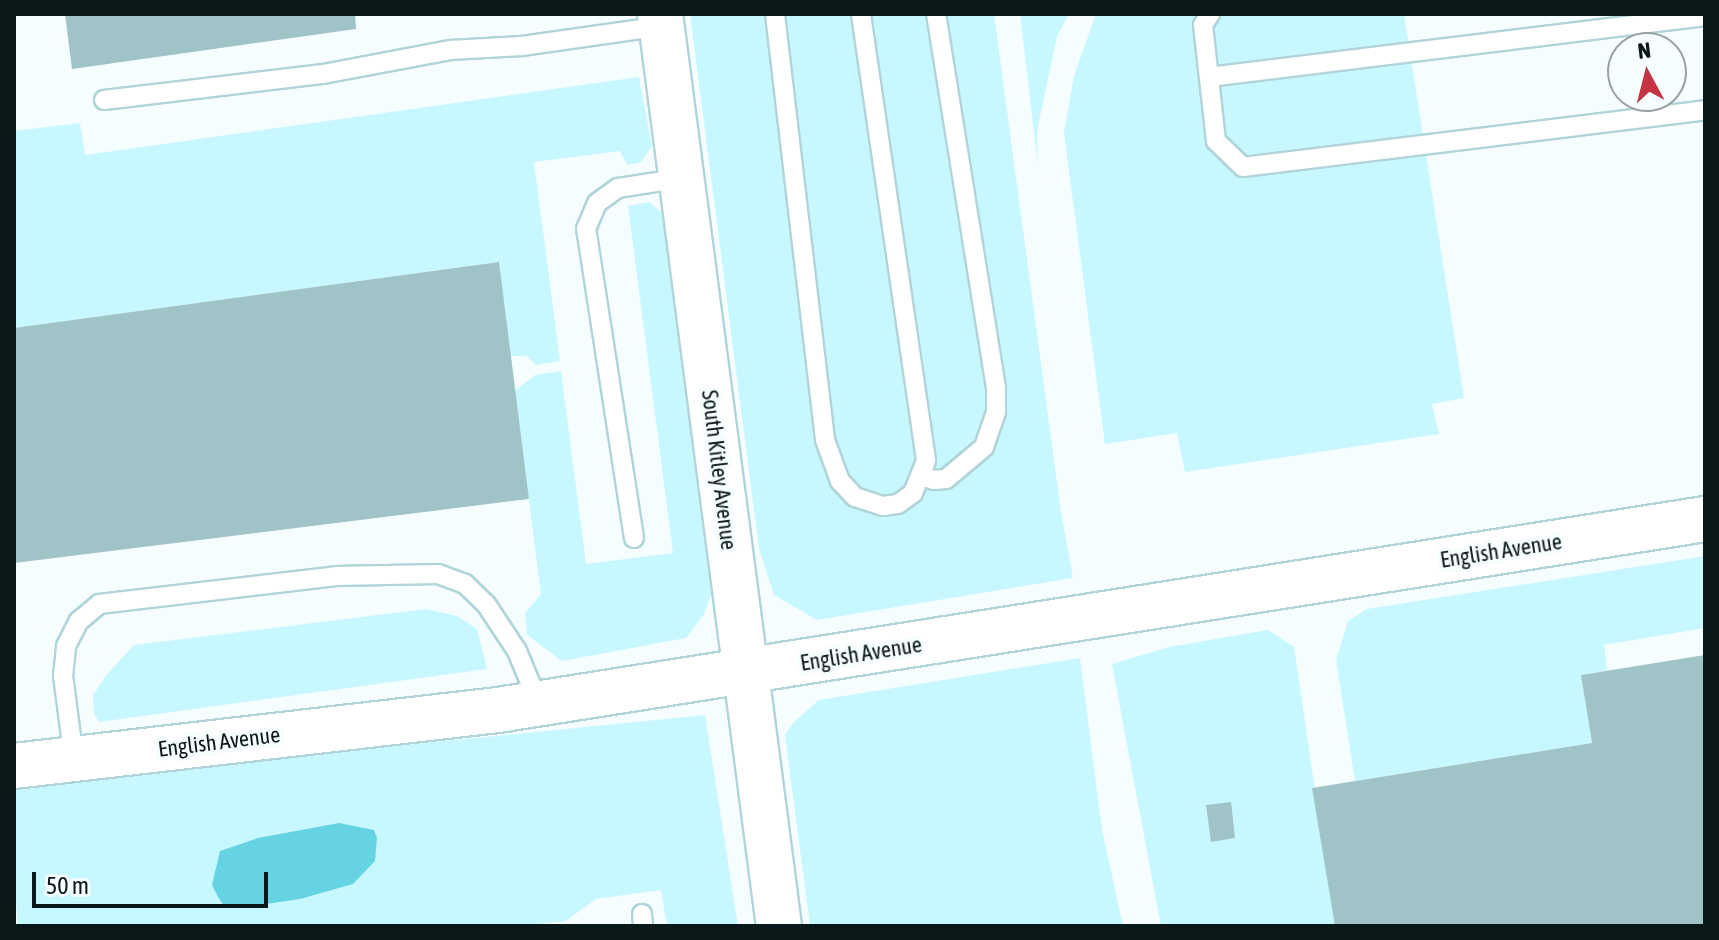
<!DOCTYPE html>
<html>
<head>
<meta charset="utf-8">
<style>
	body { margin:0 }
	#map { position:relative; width:1719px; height:940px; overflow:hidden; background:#f6fdfe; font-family:"Asap Condensed",sans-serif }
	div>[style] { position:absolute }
	.green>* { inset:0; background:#c8f8ff }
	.water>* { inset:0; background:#65d3e2 }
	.building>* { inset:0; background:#a0c3c8 }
	.roads { filter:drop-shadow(2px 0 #b1d4d9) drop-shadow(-2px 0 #b1d4d9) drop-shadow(0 2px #b1d4d9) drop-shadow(0 -2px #b1d4d9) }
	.lane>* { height:18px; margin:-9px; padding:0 9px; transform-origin:9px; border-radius:9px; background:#fff }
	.secondary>* { height:44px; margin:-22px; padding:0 22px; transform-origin:22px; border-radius:22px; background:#fff }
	span { translate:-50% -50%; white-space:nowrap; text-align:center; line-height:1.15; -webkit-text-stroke:8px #f6fdfe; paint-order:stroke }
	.street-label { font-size:22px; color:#0a1819 }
	.frame { position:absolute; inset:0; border:16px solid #0a1819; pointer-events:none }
	.north { position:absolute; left:1607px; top:32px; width:80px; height:80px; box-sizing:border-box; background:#f6fdfe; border:2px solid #98a1a2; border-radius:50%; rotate:353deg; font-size:22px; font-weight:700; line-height:32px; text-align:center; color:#0a1819 }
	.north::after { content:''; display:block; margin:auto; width:28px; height:36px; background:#c53444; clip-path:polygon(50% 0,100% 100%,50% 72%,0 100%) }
	.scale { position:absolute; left:32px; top:872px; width:236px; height:36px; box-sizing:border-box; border:4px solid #0a1819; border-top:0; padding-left:10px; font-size:24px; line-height:28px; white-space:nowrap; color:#0a1819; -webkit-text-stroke:6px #f6fdfe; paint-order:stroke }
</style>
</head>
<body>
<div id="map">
	<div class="green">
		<div style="clip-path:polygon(690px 14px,994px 14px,1061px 512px,1073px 578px,817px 620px,774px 595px,759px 549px)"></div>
		<div style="clip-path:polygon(1020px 14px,1069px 14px,1057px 36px,1037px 131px,1038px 166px)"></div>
		<div style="clip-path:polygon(1096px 14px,1404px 14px,1464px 398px,1432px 404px,1439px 434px,1185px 472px,1177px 433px,1105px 444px,1064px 133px,1074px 76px)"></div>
		<div style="clip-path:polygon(639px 77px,652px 146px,641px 162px,627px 165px,620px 151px,534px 162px,560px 361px,536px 365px,526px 356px,511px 356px,498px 262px,14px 328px,14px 131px,80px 123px,85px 155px)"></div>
		<div style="clip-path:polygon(649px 202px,666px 216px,713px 589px,704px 614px,686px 638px,562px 661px,527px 635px,525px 613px,541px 594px,515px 391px,535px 375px,561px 371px,586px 564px,673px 553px,628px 206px)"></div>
		<div style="clip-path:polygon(1705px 556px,1705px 628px,1604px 645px,1607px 670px,1581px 675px,1592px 743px,1355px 781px,1336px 660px,1348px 621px,1367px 609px)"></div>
		<div style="clip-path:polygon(426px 609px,457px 616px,477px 629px,487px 669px,99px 722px,94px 714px,93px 695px,108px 673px,134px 645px)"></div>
		<div style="clip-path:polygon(1268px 630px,1294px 647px,1335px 926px,1161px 926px,1112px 664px,1169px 647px)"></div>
		<div style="clip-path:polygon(1080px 658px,1102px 830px,1123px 926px,810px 926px,785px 735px,794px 722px,819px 700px)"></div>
		<div style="clip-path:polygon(705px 715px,738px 926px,667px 926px,661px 890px,596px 899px,566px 921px,521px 926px,18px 926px,14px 881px,14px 784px)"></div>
	</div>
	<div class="water">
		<div style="clip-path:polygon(339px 823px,374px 830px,377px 838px,375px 861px,353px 884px,300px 899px,245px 907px,224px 906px,218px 897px,212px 885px,220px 851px,258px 838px)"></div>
	</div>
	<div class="building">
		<div style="clip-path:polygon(65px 14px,355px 14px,356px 29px,72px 69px)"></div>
		<div style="clip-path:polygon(499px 262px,529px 499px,14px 563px,14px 328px)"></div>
		<div style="clip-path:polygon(1705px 655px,1705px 926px,1335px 926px,1312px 788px,1592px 743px,1581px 675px)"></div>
		<div style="clip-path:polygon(1231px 802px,1235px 838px,1211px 842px,1206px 805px)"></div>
	</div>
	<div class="roads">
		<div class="lane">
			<div style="left:775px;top:14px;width:429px;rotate:83.3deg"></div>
			<div style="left:825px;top:440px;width:44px;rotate:69.9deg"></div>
			<div style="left:840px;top:481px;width:22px;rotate:47deg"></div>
			<div style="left:855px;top:497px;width:29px;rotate:18deg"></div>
			<div style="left:883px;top:506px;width:15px;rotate:-8deg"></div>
			<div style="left:898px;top:504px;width:19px;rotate:-36deg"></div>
			<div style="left:913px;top:493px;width:35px;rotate:-68deg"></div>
			<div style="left:926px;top:460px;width:451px;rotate:-98.3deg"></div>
			<div style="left:1210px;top:14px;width:13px;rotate:122deg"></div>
			<div style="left:1203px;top:25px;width:117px;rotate:83.6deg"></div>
			<div style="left:1216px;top:141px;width:37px;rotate:44deg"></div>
			<div style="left:1243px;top:167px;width:466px;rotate:-7deg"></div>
			<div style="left:1209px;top:77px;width:500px;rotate:-7deg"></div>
			<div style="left:104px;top:100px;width:221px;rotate:-6.8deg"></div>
			<div style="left:323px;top:74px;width:129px;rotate:-10.7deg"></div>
			<div style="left:450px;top:50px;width:72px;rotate:-3.2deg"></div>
			<div style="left:522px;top:46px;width:141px;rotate:-8.1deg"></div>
			<div style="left:921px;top:476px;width:14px;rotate:17deg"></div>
			<div style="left:934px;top:480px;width:12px;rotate:-5deg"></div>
			<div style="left:946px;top:479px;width:50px;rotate:-40.1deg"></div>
			<div style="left:984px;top:447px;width:37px;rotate:-71deg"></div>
			<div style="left:996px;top:412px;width:24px;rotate:-90deg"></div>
			<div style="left:996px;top:388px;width:379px;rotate:-99.1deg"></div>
			<div style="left:634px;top:538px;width:313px;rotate:-98.8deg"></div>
			<div style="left:586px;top:229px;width:28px;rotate:-67deg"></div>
			<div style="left:597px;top:203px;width:26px;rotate:-36deg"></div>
			<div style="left:618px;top:188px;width:65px;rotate:-8.9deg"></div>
			<div style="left:74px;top:759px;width:84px;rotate:-97.5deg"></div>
			<div style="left:63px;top:676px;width:30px;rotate:-84deg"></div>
			<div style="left:66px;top:646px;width:28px;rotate:-63deg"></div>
			<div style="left:79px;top:621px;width:26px;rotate:-40deg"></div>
			<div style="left:99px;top:604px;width:239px;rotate:-6.7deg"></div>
			<div style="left:336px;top:576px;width:102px;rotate:-1.1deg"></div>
			<div style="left:438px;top:574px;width:29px;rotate:20deg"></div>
			<div style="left:465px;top:584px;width:29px;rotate:44deg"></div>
			<div style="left:486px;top:604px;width:56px;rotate:56.6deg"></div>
			<div style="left:517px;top:651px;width:57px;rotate:67.5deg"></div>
			<div style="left:642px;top:914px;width:12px;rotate:85deg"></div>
		</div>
		<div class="secondary">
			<div style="left:660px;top:14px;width:920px;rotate:82.57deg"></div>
			<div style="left:14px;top:766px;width:493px;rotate:-6.6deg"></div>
			<div style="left:504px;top:709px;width:1216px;rotate:-8.99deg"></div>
		</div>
	</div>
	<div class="street-label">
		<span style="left:719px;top:470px;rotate:83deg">South Kitley Avenue</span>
		<span style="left:1501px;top:551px;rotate:-9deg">English Avenue</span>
		<span style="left:861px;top:654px;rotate:-9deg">English Avenue</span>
		<span style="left:219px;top:742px;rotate:-7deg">English Avenue</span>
	</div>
	<div class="frame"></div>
	<div class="north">N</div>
	<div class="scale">50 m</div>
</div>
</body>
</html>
